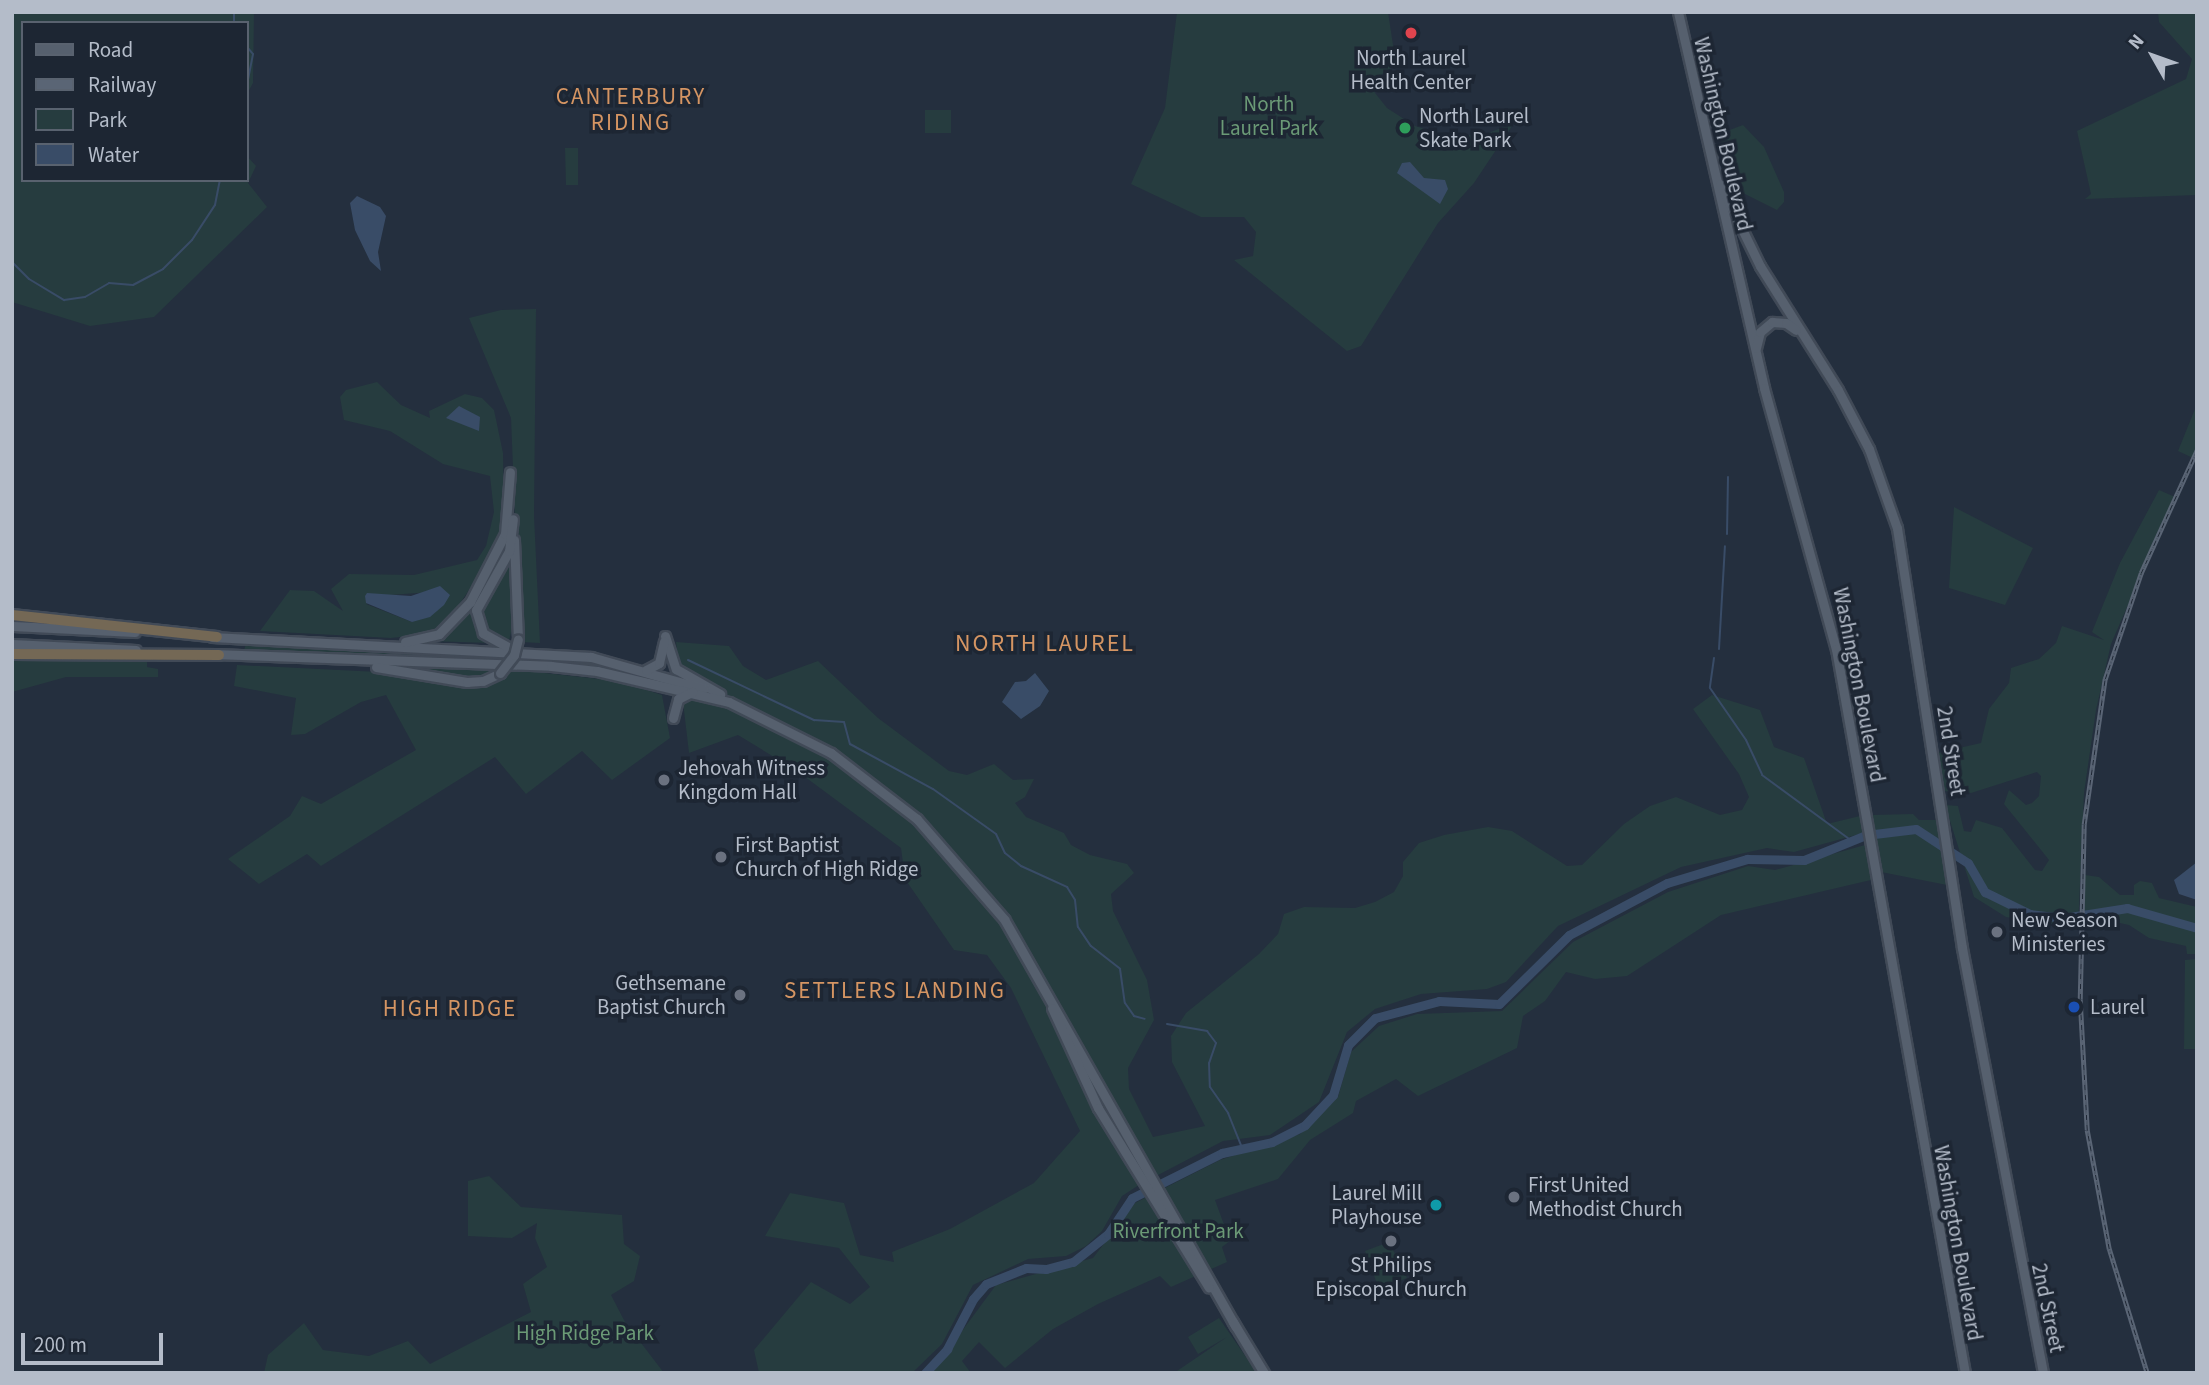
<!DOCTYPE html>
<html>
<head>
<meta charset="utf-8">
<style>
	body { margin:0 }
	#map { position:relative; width:2209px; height:1385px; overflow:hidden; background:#242f3e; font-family:"Source Sans 3",sans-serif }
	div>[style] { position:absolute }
	.green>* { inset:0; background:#263c3f }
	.water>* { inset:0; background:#394c67 }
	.stream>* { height:2px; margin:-1px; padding:0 1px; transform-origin:1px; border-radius:1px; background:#394c67 }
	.river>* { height:9px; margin:-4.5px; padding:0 4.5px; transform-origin:4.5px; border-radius:4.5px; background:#394c67 }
	.roads { filter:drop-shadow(2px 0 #414a57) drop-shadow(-2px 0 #414a57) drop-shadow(0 2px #414a57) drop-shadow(0 -2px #414a57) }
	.major>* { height:9px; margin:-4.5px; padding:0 4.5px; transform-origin:4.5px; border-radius:4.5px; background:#56606e }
	.highway>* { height:10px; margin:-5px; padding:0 5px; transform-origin:5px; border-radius:5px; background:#746855 }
	.rail>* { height:4.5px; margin-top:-2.25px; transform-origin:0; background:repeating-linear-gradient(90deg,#1d2633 0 5px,#5a6575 0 10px); box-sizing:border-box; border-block:2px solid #5a6575 }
	.bridges { filter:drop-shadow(2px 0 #414a57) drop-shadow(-2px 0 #414a57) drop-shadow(0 2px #414a57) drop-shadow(0 -2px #414a57) }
	.major-bridge>* { height:9px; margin:-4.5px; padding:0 4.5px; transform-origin:4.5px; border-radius:4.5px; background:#56606e }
	.dots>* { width:19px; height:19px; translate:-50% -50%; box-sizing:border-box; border:4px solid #1d2633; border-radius:50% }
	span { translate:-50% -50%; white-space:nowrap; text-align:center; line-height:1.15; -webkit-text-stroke:7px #1d2633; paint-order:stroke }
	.poi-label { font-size:21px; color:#b4bcc9 }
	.left { translate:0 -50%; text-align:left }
	.right { translate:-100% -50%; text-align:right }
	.park-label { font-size:21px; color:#6b9a76 }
	.street-label { font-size:21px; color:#b4bcc9 }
	.neighbourhood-label { font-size:23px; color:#d59563; letter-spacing:2px }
	.quarter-label { font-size:24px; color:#d59563; letter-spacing:2px }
	.frame { position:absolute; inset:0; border:14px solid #b4bcc9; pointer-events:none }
	.legend { position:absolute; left:21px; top:21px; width:228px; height:161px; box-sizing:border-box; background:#1d2633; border:2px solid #59626f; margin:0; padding:9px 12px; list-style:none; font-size:21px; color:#b4bcc9 }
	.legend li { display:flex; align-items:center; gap:14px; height:35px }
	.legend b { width:35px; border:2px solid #59626f }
	.north { position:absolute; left:2118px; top:21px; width:70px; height:70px; -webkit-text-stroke:5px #1d2633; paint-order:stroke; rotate:310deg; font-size:19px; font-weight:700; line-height:28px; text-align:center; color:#b4bcc9 }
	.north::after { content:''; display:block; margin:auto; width:24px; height:32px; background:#b4bcc9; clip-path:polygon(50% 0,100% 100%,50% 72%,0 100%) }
	.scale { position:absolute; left:21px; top:1333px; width:142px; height:32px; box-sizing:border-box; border:4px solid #b4bcc9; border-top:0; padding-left:9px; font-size:21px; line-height:24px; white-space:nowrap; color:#b4bcc9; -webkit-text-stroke:5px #1d2633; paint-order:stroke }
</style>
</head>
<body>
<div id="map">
	<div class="green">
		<div style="clip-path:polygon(12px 12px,254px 12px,253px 83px,247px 94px,247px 23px,23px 23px,23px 180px,247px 180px,247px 156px,256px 166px,248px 183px,267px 207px,154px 317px,90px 326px,12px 302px)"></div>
		<div style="clip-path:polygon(1177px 12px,1388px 12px,1393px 45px,1401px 61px,1368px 84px,1387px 108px,1415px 126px,1445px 135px,1483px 135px,1514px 123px,1474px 183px,1438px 223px,1361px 346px,1347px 351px,1234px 260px,1253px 256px,1256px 232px,1244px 217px,1201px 217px,1131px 184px,1165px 108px)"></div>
		<div style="clip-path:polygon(2158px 12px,2197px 12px,2197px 195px,2085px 199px,2091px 194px,2077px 131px,2186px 79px,2192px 59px,2159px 22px)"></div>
		<div style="clip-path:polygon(925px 110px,951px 110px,951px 133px,925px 133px)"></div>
		<div style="clip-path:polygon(1743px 125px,1764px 147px,1784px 192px,1784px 202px,1777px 210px,1743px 193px,1727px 163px,1719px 134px)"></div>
		<div style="clip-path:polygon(565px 148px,578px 148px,578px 185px,566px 185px)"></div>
		<div style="clip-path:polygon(536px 309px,534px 516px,540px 643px,520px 642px,511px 418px,469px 318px,501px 310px)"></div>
		<div style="clip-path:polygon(evenodd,377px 382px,401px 405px,430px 418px,429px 411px,465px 394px,482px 398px,494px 410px,503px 453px,504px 514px,495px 551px,453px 614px,428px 634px,391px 638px,260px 631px,290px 590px,314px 591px,343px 611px,331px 589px,349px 574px,414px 575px,477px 560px,486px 546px,494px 512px,490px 476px,443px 464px,390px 431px,344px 420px,340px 397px,346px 390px,377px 382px,431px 592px,412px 622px,366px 604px,390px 595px,431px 592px)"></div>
		<div style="clip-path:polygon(2197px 404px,2197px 450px,2193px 458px,2178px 451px)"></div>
		<div style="clip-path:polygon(2159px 490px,2175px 497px,2111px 644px,2096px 710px,2084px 793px,2078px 929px,2006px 917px,1974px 897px,1945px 805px,1958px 806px,1964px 831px,1971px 832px,1976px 820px,2002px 828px,2035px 870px,2042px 871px,2049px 860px,2004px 804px,2009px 790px,2026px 805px,2032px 803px,2039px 796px,2041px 776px,2037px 772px,1971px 793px,1943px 791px,1937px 753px,1981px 743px,1989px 709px,2009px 683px,2011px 668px,2039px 659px,2056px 643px,2062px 626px,2104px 640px,2092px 632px,2120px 563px)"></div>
		<div style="clip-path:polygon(1954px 507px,2033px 548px,2005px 605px,1949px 588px)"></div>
		<div style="clip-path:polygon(508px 531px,508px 544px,479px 594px,473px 612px,479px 631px,491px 643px,427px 641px,463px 617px,497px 561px)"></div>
		<div style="clip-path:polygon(512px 556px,512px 628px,509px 641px,487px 631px,480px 606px)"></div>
		<div style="clip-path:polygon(247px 641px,540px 655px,598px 662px,652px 676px,552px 659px,243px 653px)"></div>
		<div style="clip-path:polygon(676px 642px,729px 646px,743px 666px,766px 680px,818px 661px,878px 718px,949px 771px,967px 775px,994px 764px,1013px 780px,1034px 779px,1025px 797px,1015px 803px,1026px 817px,1064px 833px,1071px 845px,1090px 855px,1127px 864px,1134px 873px,1111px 894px,1113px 911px,1147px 980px,1154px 1020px,1128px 1068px,1129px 1089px,1153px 1137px,1205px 1126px,1172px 1062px,1171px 1036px,1186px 1013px,1259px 954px,1278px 934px,1284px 914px,1304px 907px,1355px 908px,1375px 902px,1394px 892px,1403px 876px,1403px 862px,1419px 843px,1444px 835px,1488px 827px,1512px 831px,1567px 866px,1582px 865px,1624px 824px,1650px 806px,1676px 797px,1720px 815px,1742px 810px,1749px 797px,1739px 774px,1693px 709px,1712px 695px,1760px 710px,1774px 747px,1804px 758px,1827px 824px,1860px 816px,1863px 833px,1794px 852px,1767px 848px,1681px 867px,1558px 926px,1506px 982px,1487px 989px,1421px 994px,1375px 1009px,1347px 1032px,1319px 1102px,1270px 1135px,1223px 1141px,1139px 1185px,1122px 1196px,1102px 1231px,1086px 1246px,1066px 1256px,1028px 1259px,973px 1285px,942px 1344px,912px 1373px,759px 1373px,754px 1350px,811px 1282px,850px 1304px,870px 1287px,839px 1248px,765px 1236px,790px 1193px,844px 1203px,860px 1255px,894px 1262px,892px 1252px,950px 1229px,1034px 1183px,1080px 1131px,1011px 988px,987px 955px,954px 950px,905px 879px,901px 848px,797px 771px,738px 735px,689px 753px)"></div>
		<div style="clip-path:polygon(41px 656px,147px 659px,147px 667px,158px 669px,158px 677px,66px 677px,12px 692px,12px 659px)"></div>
		<div style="clip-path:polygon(237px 665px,399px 673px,476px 687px,492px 682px,508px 669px,618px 681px,662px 695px,670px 738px,612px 780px,582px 751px,526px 794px,495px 757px,321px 866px,307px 854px,259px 884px,228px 859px,290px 816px,302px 796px,321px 804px,416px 750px,386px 695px,361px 702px,305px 734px,291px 735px,296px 698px,234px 686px)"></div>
		<div style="clip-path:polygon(499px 668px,473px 679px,422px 669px,484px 669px)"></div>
		<div style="clip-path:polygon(1913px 814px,1919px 820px,1939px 820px,1947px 885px,1881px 872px,1872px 815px)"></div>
		<div style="clip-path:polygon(1865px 845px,1871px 880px,1721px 915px,1627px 976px,1595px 979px,1566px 972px,1545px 1001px,1523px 1016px,1517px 1048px,1418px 1096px,1396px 1079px,1356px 1101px,1353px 1113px,1310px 1140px,1278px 1179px,1215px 1200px,1230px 1241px,1222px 1247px,1227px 1262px,1171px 1287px,1160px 1276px,1098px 1304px,1053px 1329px,1005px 1368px,979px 1342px,962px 1361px,971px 1373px,931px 1373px,996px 1285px,1093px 1258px,1135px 1203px,1220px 1160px,1300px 1134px,1338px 1097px,1351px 1052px,1379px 1026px,1417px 1014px,1502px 1011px,1573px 942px,1668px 892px,1748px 866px,1775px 870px)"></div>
		<div style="clip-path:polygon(2085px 875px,2099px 877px,2120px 895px,2134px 895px,2134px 885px,2140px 881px,2152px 883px,2159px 898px,2197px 907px,2197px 954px,2187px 954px,2186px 946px,2149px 938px,2129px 925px,2102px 919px,2084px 923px)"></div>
		<div style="clip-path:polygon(2197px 959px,2197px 1049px,2184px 1049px,2185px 960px)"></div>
		<div style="clip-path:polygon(489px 1176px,521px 1207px,622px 1215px,624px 1244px,640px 1256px,634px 1281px,611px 1295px,625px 1322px,664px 1373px,264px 1373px,268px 1355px,304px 1323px,323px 1350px,369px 1356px,408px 1341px,430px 1364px,531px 1312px,523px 1284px,547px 1267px,535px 1238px,537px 1223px,512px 1238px,468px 1236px,468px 1181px)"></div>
		<div style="clip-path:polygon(1389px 1242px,1407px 1278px,1379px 1289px,1365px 1251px)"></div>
		<div style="clip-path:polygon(1219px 1318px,1257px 1373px,1174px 1373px,1227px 1337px,1198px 1354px,1188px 1337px)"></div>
	</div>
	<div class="water">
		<div style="clip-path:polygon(1410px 162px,1424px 178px,1445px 180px,1448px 189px,1440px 204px,1397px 173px,1402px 163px)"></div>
		<div style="clip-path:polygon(357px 196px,380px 207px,386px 216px,378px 252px,381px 271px,370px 261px,355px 230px,350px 203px)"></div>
		<div style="clip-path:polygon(459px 406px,480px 417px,479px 431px,446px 418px)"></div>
		<div style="clip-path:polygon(440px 586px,450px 595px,444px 605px,430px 617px,412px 622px,366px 603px,365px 596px,367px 593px,411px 596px)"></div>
		<div style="clip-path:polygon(1035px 673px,1049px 691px,1040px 706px,1021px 719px,1002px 702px,1015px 682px,1026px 681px)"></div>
		<div style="clip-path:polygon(2197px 862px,2197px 900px,2179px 894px,2174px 880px)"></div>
	</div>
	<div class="stream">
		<div style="left:234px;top:12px;width:11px;rotate:90deg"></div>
		<div style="left:247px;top:47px;width:9px;rotate:49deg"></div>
		<div style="left:253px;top:54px;width:33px;rotate:101deg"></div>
		<div style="left:12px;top:262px;width:24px;rotate:45deg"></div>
		<div style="left:29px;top:279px;width:41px;rotate:31deg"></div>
		<div style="left:64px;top:300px;width:21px;rotate:-8deg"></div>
		<div style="left:85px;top:297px;width:28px;rotate:-30deg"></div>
		<div style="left:109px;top:283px;width:24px;rotate:5deg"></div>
		<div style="left:133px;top:285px;width:34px;rotate:-28deg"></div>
		<div style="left:163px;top:269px;width:41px;rotate:-45deg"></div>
		<div style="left:192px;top:240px;width:42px;rotate:-56.7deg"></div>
		<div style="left:215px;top:205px;width:25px;rotate:-79deg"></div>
		<div style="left:1727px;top:534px;width:57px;rotate:-89deg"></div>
		<div style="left:1719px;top:649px;width:103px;rotate:-86.7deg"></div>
		<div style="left:1714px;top:658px;width:30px;rotate:98deg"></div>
		<div style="left:1710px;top:688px;width:63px;rotate:55.3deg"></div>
		<div style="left:1746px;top:740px;width:38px;rotate:65deg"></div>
		<div style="left:1762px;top:775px;width:112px;rotate:36.3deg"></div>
		<div style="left:688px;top:660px;width:140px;rotate:25.5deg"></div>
		<div style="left:814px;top:720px;width:30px;rotate:4deg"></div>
		<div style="left:844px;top:722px;width:23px;rotate:75deg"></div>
		<div style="left:850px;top:744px;width:94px;rotate:28.5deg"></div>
		<div style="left:933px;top:789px;width:77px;rotate:35.5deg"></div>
		<div style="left:996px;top:834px;width:21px;rotate:65deg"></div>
		<div style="left:1005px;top:853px;width:21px;rotate:39deg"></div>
		<div style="left:1021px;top:866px;width:51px;rotate:24.5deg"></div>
		<div style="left:1067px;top:887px;width:15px;rotate:58deg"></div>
		<div style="left:1075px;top:900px;width:27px;rotate:84deg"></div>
		<div style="left:1078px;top:927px;width:23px;rotate:56deg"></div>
		<div style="left:1091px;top:946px;width:37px;rotate:38deg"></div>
		<div style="left:1120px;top:969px;width:34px;rotate:82deg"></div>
		<div style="left:1125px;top:1003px;width:16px;rotate:55deg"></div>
		<div style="left:1134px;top:1016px;width:11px;rotate:15deg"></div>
		<div style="left:1167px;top:1024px;width:41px;rotate:9.9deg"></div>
		<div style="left:1207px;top:1031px;width:15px;rotate:53deg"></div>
		<div style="left:1216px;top:1043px;width:21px;rotate:109deg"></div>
		<div style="left:1209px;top:1063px;width:24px;rotate:88deg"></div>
		<div style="left:1210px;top:1087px;width:32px;rotate:55deg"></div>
		<div style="left:1228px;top:1113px;width:37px;rotate:68deg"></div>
	</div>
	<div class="river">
		<div style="left:925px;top:1373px;width:33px;rotate:-47deg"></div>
		<div style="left:947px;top:1349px;width:56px;rotate:-62.5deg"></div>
		<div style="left:973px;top:1299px;width:20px;rotate:-49deg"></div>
		<div style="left:986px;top:1284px;width:43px;rotate:-21.8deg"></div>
		<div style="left:1026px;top:1268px;width:20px;rotate:3deg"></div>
		<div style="left:1046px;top:1269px;width:28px;rotate:-15deg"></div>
		<div style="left:1073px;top:1262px;width:45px;rotate:-38.7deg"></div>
		<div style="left:1108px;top:1234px;width:43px;rotate:-56.3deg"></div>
		<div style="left:1132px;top:1198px;width:101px;rotate:-26.6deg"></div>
		<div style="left:1222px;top:1153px;width:51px;rotate:-12.4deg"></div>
		<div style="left:1272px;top:1142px;width:37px;rotate:-27deg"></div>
		<div style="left:1305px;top:1125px;width:41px;rotate:-47deg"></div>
		<div style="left:1333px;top:1095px;width:52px;rotate:-73.3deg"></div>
		<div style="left:1348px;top:1045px;width:38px;rotate:-45deg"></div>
		<div style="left:1375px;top:1018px;width:66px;rotate:-14.9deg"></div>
		<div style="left:1439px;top:1001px;width:60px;rotate:2.9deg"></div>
		<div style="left:1499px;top:1004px;width:98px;rotate:-44.6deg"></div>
		<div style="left:1569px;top:935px;width:111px;rotate:-28deg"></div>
		<div style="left:1667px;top:883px;width:84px;rotate:-16.7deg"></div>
		<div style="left:1747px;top:859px;width:57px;rotate:1deg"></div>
		<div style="left:1804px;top:860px;width:67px;rotate:-22deg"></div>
		<div style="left:1866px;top:835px;width:50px;rotate:-6.8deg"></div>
		<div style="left:1916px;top:829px;width:62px;rotate:33.2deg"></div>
		<div style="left:1968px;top:863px;width:34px;rotate:60deg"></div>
		<div style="left:1985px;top:892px;width:50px;rotate:26.1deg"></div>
		<div style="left:2030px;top:914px;width:33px;rotate:7deg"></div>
		<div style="left:2063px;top:918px;width:65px;rotate:-8.9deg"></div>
		<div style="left:2127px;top:908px;width:73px;rotate:15.9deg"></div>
	</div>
	<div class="roads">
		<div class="major">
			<div style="left:1678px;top:12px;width:386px;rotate:77.1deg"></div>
			<div style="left:1764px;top:388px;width:271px;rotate:74.6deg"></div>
			<div style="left:1836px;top:649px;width:735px;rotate:79.9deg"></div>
			<div style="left:1720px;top:184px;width:91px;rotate:64deg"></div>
			<div style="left:1760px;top:266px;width:146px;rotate:57.8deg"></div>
			<div style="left:1838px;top:390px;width:67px;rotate:62.3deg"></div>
			<div style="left:1869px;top:449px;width:84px;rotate:70.5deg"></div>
			<div style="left:1897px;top:528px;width:425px;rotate:81.2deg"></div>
			<div style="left:1962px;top:948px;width:433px;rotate:79.2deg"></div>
			<div style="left:1756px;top:348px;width:16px;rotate:-76deg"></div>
			<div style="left:1760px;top:332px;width:16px;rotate:-40deg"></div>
			<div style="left:1772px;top:322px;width:14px;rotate:4deg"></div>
			<div style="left:1786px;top:323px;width:12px;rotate:35deg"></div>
			<div style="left:514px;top:540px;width:99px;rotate:87.7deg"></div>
			<div style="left:12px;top:626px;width:123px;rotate:2.8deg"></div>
			<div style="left:665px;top:636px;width:35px;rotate:72deg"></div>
			<div style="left:676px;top:669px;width:51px;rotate:29.6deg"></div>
			<div style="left:212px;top:637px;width:380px;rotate:3deg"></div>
			<div style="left:591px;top:657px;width:117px;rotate:15.8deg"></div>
			<div style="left:405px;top:642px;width:35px;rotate:-13deg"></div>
			<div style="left:439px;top:634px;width:45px;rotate:-45.9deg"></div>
			<div style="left:470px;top:602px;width:76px;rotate:-62.8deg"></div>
			<div style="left:505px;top:534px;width:62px;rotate:-85.4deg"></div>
			<div style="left:12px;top:644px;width:124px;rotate:2.8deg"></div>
			<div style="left:508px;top:647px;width:29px;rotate:-151deg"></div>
			<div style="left:483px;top:633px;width:24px;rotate:-107deg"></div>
			<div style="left:476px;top:610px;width:68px;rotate:-60.8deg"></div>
			<div style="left:509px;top:551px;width:32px;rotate:-83deg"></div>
			<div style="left:213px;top:654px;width:338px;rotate:2deg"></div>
			<div style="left:551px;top:666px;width:46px;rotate:6.2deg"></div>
			<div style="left:597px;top:671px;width:136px;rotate:13.2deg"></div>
			<div style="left:729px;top:702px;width:114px;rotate:26.6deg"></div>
			<div style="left:831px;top:753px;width:108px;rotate:37.5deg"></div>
			<div style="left:917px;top:819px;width:133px;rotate:49deg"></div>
			<div style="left:1004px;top:919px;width:469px;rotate:60.4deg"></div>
			<div style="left:376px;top:667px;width:92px;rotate:9.4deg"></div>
			<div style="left:467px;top:682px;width:16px;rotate:-4deg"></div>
			<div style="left:483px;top:681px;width:19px;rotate:-25deg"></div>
			<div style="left:646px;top:670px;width:15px;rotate:-28deg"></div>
			<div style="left:659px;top:663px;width:22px;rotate:-77deg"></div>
			<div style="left:673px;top:718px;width:20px;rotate:-75deg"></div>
			<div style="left:678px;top:699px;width:16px;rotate:-27deg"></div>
			<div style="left:1052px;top:1008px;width:110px;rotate:65.3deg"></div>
			<div style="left:1098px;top:1108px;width:211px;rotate:58.3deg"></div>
			<div style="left:1233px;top:1322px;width:60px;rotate:58.7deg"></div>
		</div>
		<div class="highway">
			<div style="left:12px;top:615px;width:206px;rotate:6.1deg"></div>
			<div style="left:12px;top:654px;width:207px;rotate:0.3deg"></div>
		</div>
	</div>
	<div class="rail">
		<div style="left:2147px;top:1373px;width:130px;rotate:-107deg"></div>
		<div style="left:2109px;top:1249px;width:121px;rotate:-100.5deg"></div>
		<div style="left:2087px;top:1130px;width:131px;rotate:-93.1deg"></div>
		<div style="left:2080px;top:999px;width:175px;rotate:-88.7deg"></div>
		<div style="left:2084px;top:824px;width:147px;rotate:-81.8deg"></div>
		<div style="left:2105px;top:679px;width:112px;rotate:-71.2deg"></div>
		<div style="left:2141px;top:573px;width:135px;rotate:-65.5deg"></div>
	</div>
	<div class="bridges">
		<div class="major-bridge">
			<div style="left:500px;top:673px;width:23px;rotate:-52deg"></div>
			<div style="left:514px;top:655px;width:16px;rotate:-76deg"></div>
		</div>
	</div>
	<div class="dots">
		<div style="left:1411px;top:33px;background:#e0444e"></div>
		<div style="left:1405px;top:128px;background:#2e9e5b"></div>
		<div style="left:664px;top:780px;background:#6b7280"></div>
		<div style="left:721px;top:857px;background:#6b7280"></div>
		<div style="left:1997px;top:932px;background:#6b7280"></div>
		<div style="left:740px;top:995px;background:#6b7280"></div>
		<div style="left:2074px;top:1007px;background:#1a4fb4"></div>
		<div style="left:1514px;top:1197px;background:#6b7280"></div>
		<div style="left:1436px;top:1205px;background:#0f9aa8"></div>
		<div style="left:1391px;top:1241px;background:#6b7280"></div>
	</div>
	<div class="poi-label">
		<span style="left:1411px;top:70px">North Laurel<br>Health Center</span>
		<span class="left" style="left:1419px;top:128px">North Laurel<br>Skate Park</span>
		<span class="left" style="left:678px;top:780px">Jehovah Witness<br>Kingdom Hall</span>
		<span class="left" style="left:735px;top:857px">First Baptist<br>Church of High Ridge</span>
		<span class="left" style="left:2011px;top:932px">New Season<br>Ministeries</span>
		<span class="right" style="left:726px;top:995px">Gethsemane<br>Baptist Church</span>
		<span class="left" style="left:2090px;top:1007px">Laurel</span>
		<span class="left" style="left:1528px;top:1197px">First United<br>Methodist Church</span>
		<span class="right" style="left:1422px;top:1205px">Laurel Mill<br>Playhouse</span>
		<span style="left:1391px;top:1277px">St Philips<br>Episcopal Church</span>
	</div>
	<div class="park-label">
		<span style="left:1269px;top:116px">North<br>Laurel Park</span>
		<span style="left:1178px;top:1231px">Riverfront Park</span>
		<span style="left:585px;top:1333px">High Ridge Park</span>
	</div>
	<div class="street-label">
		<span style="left:1723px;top:134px;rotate:77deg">Washington Boulevard</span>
		<span style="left:1859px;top:685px;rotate:79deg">Washington Boulevard</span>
		<span style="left:1951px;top:751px;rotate:81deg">2nd Street</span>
		<span style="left:1958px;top:1243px;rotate:80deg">Washington Boulevard</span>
		<span style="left:2048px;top:1308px;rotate:78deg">2nd Street</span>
	</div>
	<div class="neighbourhood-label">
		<span style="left:631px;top:110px">CANTERBURY<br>RIDING</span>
		<span style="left:895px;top:991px">SETTLERS LANDING</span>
		<span style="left:450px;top:1009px">HIGH RIDGE</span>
	</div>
	<div class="quarter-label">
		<span style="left:1045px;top:644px">NORTH LAUREL</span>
	</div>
	<div class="frame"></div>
	<ul class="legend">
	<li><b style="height:9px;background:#56606e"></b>Road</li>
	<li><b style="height:9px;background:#5a6575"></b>Railway</li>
	<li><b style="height:19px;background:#263c3f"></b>Park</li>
	<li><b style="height:19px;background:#394c67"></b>Water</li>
	</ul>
	<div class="north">N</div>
	<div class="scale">200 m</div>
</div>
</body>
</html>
